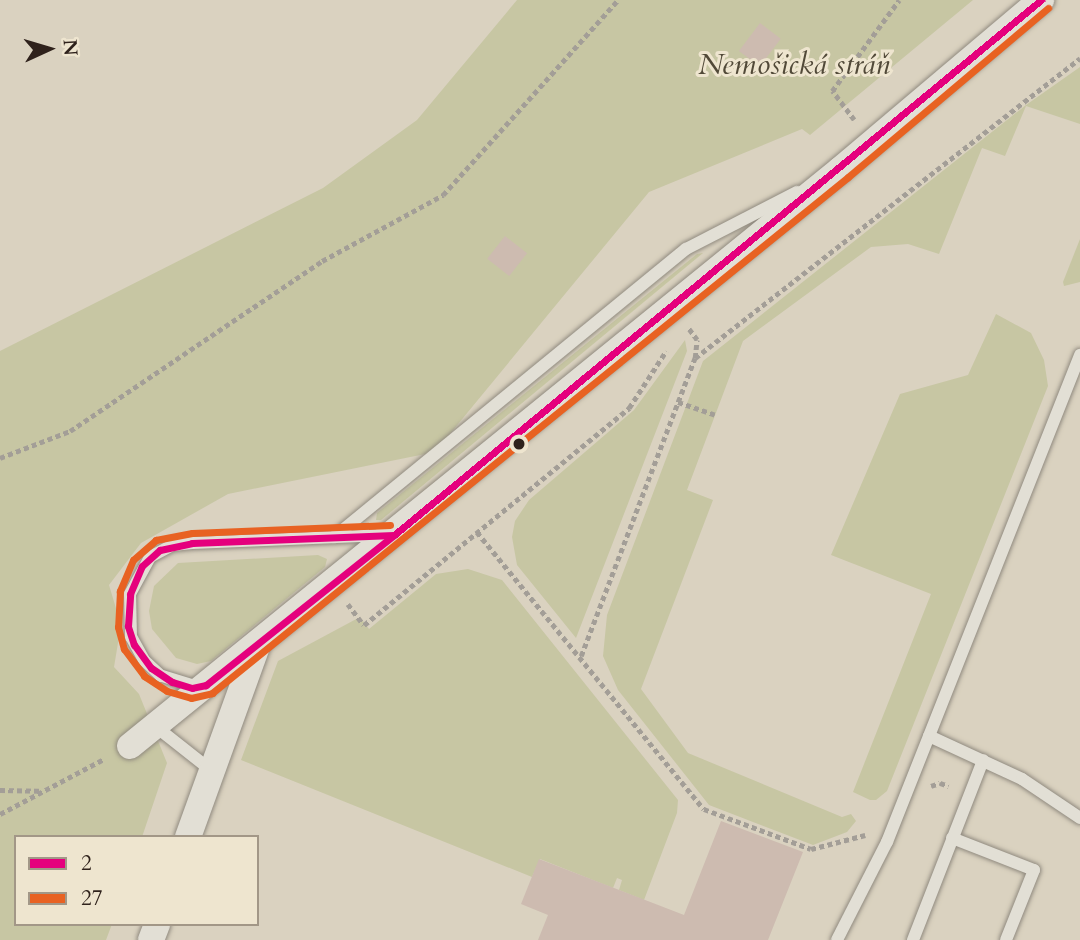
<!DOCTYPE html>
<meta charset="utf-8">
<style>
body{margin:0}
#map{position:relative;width:1080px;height:940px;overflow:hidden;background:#dad2c0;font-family:Cardo,serif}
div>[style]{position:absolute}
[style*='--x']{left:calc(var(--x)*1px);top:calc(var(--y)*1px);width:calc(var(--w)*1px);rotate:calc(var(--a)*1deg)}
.green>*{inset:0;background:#c7c6a3}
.building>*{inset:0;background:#cdbbb0;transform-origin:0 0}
.path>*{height:4.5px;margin-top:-2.25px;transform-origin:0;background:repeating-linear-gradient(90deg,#a39e97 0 5px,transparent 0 8.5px)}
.roads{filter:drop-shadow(0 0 2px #908a7f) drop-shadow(0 0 2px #908a7f)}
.service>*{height:12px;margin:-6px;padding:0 6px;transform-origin:6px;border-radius:6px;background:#e2dfd5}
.minor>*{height:26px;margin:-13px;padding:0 13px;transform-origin:13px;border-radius:13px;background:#e2dfd5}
.bus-1>*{height:7px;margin:-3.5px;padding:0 3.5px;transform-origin:3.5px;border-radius:3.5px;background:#e5007d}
.bus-2>*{height:7px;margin:-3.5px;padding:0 3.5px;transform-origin:3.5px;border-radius:3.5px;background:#e86222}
.dots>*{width:19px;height:19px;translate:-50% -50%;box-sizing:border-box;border:4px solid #eee5cf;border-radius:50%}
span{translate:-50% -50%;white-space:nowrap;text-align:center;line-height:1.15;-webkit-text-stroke:6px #eee5cf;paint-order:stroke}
.park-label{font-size:30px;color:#514938;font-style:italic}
.legend{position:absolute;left:14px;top:835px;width:245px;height:91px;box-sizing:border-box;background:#eee5cf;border:2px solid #a29787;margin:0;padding:9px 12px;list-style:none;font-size:21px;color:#2f221c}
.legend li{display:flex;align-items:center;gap:14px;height:35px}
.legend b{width:35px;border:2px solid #a29787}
.north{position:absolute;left:14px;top:14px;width:70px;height:70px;-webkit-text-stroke:5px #eee5cf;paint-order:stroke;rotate:86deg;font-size:19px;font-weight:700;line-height:28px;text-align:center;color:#2f221c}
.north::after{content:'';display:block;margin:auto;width:24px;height:32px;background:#2f221c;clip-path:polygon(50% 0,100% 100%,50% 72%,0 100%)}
</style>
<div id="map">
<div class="green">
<div style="clip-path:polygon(517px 0,973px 0,810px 135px,802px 129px,649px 192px,435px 452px,228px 494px,141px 543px,109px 585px,121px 625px,114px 667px,139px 694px,167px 763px,142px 837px,16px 837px,16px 924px,112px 924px,106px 940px,0 940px,0 351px,323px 188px,417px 120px)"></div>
<div style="clip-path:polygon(1080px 67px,1080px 124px,1026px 106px,1005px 156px,982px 148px,939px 254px,908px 244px,871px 247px,743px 341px,687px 490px,713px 500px,641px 689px,688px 753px,842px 817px,851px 814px,856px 821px,847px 832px,813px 845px,709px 805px,618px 690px,603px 656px,607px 615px,703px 361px,1026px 105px)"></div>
<div style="clip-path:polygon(1080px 239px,1080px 282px,1064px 286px,1063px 282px)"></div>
<div style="clip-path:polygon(703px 253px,381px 520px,376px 520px,377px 513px,697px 254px)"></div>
<div style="clip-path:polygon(996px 314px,1031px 333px,1044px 360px,1048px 386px,887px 791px,876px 800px,870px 800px,853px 792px,931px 594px,831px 555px,900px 394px,968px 375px)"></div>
<div style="clip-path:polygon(685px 340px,687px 351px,576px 638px,517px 565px,512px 537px,515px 521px,529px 500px,634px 410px)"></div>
<div style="clip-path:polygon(318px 555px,327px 559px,325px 567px,211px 661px,197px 664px,176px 658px,152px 629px,149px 611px,154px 586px,178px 563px)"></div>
<div style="clip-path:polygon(468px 569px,502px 580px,678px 800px,677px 813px,644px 900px,619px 890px,622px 880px,617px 878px,613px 888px,540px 859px,532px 877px,241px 760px,278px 661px,360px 617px,369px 629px,436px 574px)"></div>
</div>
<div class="building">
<div style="left:760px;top:23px;width:26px;height:35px;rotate:37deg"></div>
<div style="left:505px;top:236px;width:28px;height:29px;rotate:38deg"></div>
<div style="clip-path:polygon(721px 821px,803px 852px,768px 940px,538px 940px,548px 915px,521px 904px,539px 859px,684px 915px)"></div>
</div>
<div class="path">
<div style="--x:854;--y:120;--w:36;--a:-127"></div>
<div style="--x:832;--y:91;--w:113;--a:-53.6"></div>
<div style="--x:695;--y:358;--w:488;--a:-37.9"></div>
<div style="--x:678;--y:402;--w:39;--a:19"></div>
<div style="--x:0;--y:458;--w:75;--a:-21.1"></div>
<div style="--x:70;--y:431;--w:304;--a:-34"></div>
<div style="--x:322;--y:261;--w:138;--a:-28.6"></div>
<div style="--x:443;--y:195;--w:262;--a:-48.1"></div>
<div style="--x:477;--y:532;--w:358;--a:50.7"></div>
<div style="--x:704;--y:809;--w:114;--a:20.5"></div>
<div style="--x:811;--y:849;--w:56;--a:-14.5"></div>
<div style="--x:348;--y:604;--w:26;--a:53"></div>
<div style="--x:364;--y:625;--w:343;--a:-39.3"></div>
<div style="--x:629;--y:408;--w:68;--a:-57"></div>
<div style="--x:581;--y:656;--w:319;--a:-69.1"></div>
<div style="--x:695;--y:358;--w:18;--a:-84"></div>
<div style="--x:697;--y:340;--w:15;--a:-127"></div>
<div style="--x:931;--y:786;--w:9;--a:-18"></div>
<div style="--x:940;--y:783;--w:9;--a:18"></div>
<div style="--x:0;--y:790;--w:39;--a:1"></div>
<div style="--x:0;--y:814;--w:118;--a:-27.9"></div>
</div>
<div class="roads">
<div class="service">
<div style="--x:334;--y:537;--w:455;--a:-39.3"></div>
<div style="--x:686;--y:249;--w:125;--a:-27.2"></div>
<div style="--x:198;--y:687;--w:39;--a:-163"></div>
<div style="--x:161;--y:676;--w:23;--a:-137"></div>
<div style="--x:144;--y:660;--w:26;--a:-119"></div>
<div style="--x:131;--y:637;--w:43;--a:-91.3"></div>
<div style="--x:130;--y:594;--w:42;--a:-61.6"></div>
<div style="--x:150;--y:557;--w:26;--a:-28"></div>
<div style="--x:173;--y:545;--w:19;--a:-6"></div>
<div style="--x:192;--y:543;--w:191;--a:-2.4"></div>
<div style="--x:155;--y:726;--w:73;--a:38.3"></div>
<div style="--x:929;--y:736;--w:102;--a:24.8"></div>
<div style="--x:1022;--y:779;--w:70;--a:33.9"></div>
<div style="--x:952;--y:838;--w:88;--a:21.3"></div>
<div style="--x:1034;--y:870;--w:75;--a:111.8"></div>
<div style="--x:837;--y:940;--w:110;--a:-63"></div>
<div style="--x:887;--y:842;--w:524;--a:-68.38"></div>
<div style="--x:913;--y:940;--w:193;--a:-68.7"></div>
</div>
<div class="minor">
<div style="--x:130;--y:746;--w:916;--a:-39.06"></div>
<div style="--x:841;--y:169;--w:262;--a:-40.2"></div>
<div style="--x:188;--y:837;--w:203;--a:-70.1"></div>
<div style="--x:151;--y:940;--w:17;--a:-69"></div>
</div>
</div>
<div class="bus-1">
<div style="--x:394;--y:535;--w:241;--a:141.4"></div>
<div style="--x:206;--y:685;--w:14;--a:168"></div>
<div style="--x:192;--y:688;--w:21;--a:-163"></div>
<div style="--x:172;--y:682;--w:25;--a:-146"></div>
<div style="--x:151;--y:668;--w:29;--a:-126"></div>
<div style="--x:134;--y:645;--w:20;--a:-108"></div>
<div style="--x:128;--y:626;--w:32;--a:-86"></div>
<div style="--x:130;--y:594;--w:30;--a:-67"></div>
<div style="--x:142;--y:566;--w:24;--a:-42"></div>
<div style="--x:160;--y:550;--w:33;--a:-12"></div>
<div style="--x:192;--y:543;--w:202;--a:-2.3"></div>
<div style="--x:394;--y:535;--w:840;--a:-39.59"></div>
</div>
<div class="bus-2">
<div style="--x:390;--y:525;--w:198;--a:177.7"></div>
<div style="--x:192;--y:533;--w:37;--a:169"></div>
<div style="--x:156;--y:540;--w:30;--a:139"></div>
<div style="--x:133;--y:560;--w:34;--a:113"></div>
<div style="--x:120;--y:591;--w:36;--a:93"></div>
<div style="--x:118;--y:627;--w:23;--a:75"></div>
<div style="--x:124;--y:649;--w:34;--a:53"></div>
<div style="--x:144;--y:676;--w:27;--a:33"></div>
<div style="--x:167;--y:691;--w:25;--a:16"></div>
<div style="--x:191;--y:698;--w:22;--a:-13"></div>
<div style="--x:212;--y:693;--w:819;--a:-39.05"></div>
<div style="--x:848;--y:177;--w:262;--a:-40.2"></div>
</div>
<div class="dots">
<div style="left:519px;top:444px;background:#2f221c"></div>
</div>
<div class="park-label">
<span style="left:794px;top:65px">Nemošická stráň</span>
</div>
<ul class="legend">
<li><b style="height:9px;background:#e5007d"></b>2</li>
<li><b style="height:9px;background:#e86222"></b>27</li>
</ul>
<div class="north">N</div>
</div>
